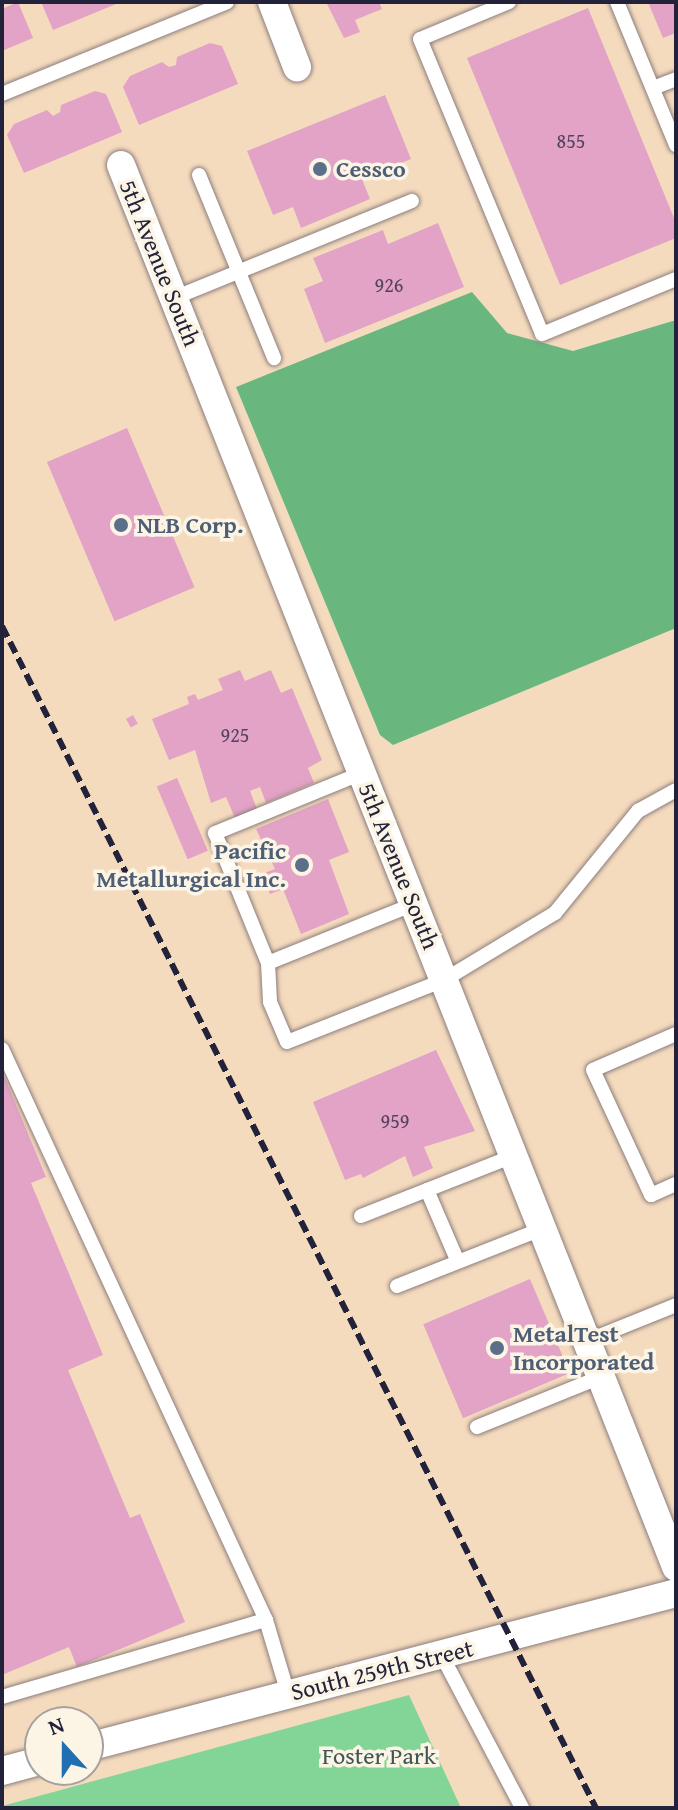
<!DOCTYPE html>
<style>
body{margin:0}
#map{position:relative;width:678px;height:1810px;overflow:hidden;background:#f5dbbe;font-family:"Gentium Book Plus",serif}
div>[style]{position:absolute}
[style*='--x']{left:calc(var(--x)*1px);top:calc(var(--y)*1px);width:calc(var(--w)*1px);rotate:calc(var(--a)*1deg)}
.green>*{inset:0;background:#82d596}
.forest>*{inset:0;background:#69b67f}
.building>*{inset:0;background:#e3a3c6;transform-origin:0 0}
.roads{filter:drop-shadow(0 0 2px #8c7e7c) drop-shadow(0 0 2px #8c7e7c)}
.service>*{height:14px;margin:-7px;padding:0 7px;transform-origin:7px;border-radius:7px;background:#fff}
.minor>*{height:28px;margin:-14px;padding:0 14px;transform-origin:14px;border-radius:14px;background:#fff}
.rail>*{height:6px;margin-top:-3px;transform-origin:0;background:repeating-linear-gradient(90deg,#22223b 0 12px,transparent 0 18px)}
.dots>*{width:22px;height:22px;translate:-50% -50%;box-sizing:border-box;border:4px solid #fcf5e5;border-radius:50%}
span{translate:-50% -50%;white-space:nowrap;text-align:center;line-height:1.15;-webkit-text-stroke:7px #fcf5e5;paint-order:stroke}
.number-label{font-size:20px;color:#52425e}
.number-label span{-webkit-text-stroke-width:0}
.service-label{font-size:24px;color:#4e5e75;font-weight:700}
.left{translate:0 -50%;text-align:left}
.right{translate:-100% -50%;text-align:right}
.street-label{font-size:24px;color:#22223b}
.park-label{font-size:24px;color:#3f5856}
.frame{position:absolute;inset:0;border:4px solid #22223b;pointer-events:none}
.north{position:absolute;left:24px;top:1706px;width:80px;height:80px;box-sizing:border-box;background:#fcf5e5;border:2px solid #a5a1a1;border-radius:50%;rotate:339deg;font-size:22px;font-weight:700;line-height:32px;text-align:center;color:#22223b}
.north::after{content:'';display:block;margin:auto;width:28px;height:36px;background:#1f6fb2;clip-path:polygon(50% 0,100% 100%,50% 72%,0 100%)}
</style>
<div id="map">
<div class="green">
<div style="clip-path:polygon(409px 1695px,461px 1808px,2px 1808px,2px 1806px)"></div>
</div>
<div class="forest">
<div style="clip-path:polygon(472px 292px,507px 333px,573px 351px,676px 320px,676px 628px,393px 745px,380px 735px,236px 387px)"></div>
</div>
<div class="building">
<div style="clip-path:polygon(18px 2px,33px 38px,2px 51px,2px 9px)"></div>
<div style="clip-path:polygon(41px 2px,121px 2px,53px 30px)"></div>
<div style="clip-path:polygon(326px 2px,379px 2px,382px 9px,355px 20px,360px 32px,344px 38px)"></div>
<div style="clip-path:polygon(648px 2px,676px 2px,676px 33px,663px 38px)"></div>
<div style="clip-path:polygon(588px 8px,676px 223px,676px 238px,560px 285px,467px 58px)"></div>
<div style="clip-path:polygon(210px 43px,222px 46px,238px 84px,139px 125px,123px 87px,130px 76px,162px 62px,169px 67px,176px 65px,177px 57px)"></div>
<div style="clip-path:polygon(95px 91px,106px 94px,122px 132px,24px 173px,7px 135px,14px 124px,47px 110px,53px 116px,60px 112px,61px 105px)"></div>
<div style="clip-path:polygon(385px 95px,411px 159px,362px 179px,370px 199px,301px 228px,293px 207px,273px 215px,247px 151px)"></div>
<div style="clip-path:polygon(438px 223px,464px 287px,325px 343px,304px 289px,323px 281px,313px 258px,383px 230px,388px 244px)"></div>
<div style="left:127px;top:428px;width:173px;height:87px;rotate:67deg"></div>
<div style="clip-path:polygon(240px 670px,245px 681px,271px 670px,281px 693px,292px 688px,322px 760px,308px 768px,314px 783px,266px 803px,260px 787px,250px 791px,257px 809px,235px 818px,226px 797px,211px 803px,195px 750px,169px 760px,152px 719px,189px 704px,187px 697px,195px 694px,198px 700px,223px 690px,218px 679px)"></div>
<div style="left:133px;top:715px;width:10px;height:8px;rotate:61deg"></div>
<div style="left:177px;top:778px;width:79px;height:22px;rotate:67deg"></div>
<div style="clip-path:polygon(328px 799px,349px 852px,329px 860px,349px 914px,301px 934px,283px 889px,270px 894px,262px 874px,275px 869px,256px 829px)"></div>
<div style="clip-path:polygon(436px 1050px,475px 1131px,424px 1147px,433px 1168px,413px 1177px,405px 1156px,363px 1178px,361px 1174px,345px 1180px,313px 1102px)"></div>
<div style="clip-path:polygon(2px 1071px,46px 1177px,31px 1183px,103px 1355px,68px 1370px,130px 1518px,140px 1514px,185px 1622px,77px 1667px,69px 1647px,2px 1675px)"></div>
<div style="left:530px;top:1279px;width:102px;height:116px;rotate:67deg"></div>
</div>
<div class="roads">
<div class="service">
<div style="--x:509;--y:2;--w:96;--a:157.4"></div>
<div style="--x:420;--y:39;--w:319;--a:67.5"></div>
<div style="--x:542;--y:334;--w:145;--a:-22.3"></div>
<div style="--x:617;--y:2;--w:155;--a:67.6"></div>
<div style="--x:653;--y:88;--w:25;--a:-21"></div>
<div style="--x:2;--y:94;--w:243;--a:-22.2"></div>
<div style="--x:199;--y:175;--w:198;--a:67.7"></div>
<div style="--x:174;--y:298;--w:257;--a:-22.2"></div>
<div style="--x:414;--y:904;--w:157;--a:158"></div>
<div style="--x:268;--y:963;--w:39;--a:87"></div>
<div style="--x:270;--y:1002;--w:43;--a:67"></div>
<div style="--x:287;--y:1042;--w:169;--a:-21.5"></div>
<div style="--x:444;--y:980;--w:130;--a:-31.1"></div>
<div style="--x:555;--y:913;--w:132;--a:-50.9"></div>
<div style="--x:638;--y:811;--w:43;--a:-28.9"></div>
<div style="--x:268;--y:963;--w:140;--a:-112.2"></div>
<div style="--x:215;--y:833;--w:159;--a:-22.2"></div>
<div style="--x:676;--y:1034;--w:90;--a:156.6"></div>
<div style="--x:593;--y:1070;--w:138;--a:65.1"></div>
<div style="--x:651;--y:1195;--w:27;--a:-24"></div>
<div style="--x:2;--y:1049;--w:629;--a:65.19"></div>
<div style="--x:427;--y:1190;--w:78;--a:66.7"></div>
<div style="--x:361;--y:1216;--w:163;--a:-21.5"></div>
<div style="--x:397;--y:1286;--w:156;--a:-21.5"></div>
<div style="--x:587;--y:1341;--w:96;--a:-22"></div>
<div style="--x:477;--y:1427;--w:134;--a:-22"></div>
<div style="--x:442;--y:1656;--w:172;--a:62.2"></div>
<div style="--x:2;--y:1697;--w:275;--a:-16.3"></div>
<div style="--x:266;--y:1620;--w:77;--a:73.4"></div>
</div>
<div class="minor">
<div style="--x:272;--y:2;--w:70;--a:69"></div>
<div style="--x:121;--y:165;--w:1508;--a:68.4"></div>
<div style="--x:88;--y:1747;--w:608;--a:-14.68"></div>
<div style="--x:2;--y:1771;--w:39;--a:-15"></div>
</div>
</div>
<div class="rail">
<div style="--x:2;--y:626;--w:1323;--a:63.32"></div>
</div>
<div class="dots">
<div style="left:320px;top:169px;background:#5c6f8a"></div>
<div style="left:121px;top:525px;background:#5c6f8a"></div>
<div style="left:302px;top:865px;background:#5c6f8a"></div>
<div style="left:497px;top:1348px;background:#5c6f8a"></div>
</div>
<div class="number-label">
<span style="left:571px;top:140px">855</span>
<span style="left:389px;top:284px">926</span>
<span style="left:235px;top:734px">925</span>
<span style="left:395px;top:1120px">959</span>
</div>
<div class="service-label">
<span class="left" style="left:336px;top:169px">Cessco</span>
<span class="left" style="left:137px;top:525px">NLB Corp.</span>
<span class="right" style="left:286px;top:865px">Pacific<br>Metallurgical Inc.</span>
<span class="left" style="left:513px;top:1348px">MetalTest<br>Incorporated</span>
</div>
<div class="street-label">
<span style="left:160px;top:263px;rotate:68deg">5th Avenue South</span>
<span style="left:399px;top:866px;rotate:68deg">5th Avenue South</span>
<span style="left:382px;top:1670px;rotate:-14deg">South 259th Street</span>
</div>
<div class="park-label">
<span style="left:379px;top:1756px">Foster Park</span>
</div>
<div class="frame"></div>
<div class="north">N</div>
</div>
